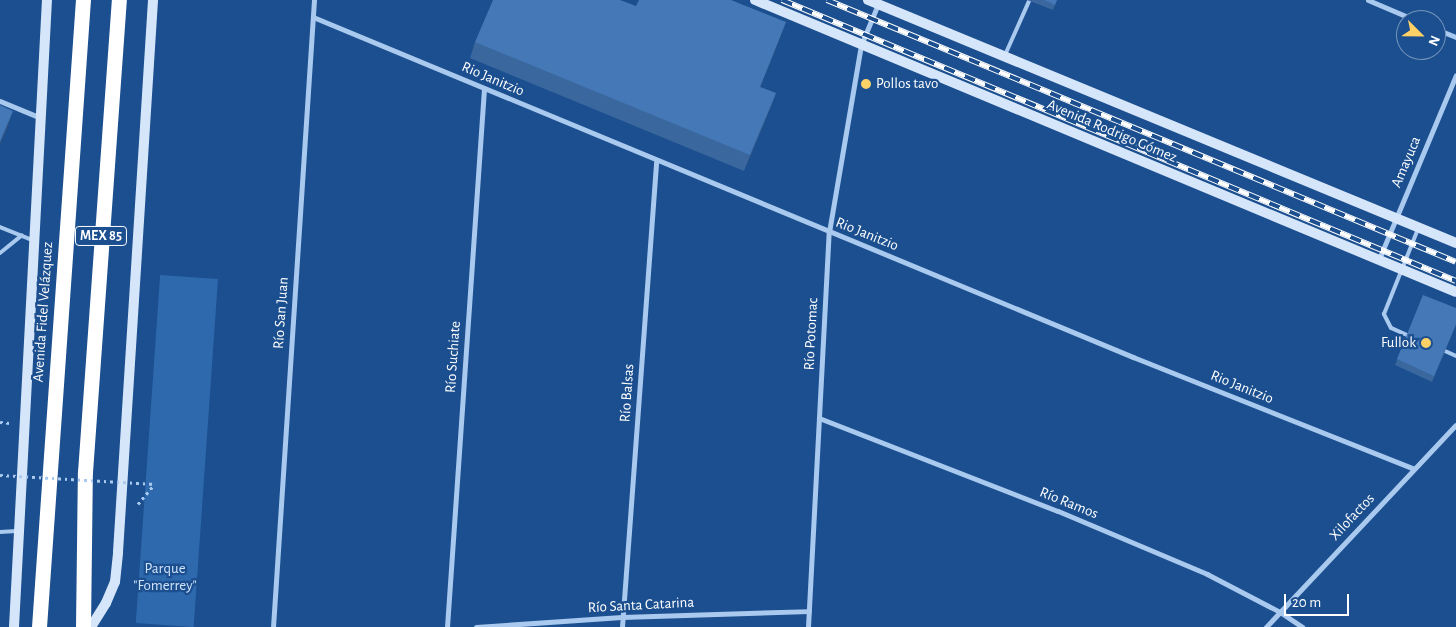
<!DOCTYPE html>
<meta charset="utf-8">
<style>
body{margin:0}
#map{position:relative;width:1456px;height:627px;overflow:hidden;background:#1b4f8f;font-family:"Alegreya Sans",sans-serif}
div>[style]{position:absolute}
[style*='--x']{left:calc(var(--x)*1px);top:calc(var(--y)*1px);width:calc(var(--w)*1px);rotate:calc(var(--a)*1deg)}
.green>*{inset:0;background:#2e69ad;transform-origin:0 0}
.path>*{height:3px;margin-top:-1.5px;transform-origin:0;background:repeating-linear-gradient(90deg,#a9c9ee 0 2.5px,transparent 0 6.5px)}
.lane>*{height:4px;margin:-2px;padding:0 2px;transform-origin:2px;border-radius:2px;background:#a9c9ee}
.street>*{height:5px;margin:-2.5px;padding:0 2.5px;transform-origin:2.5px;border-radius:2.5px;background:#a9c9ee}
.secondary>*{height:10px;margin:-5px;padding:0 5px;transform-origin:5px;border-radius:5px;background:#d6e6fa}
.highway>*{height:15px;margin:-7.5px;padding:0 7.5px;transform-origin:7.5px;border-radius:7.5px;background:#fff}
.rail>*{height:5.5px;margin-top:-2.75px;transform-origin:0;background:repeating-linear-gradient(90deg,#1b4f8f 0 11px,#fff 0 22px);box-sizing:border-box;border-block:1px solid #fff}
.path-bridge>*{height:3px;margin-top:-1.5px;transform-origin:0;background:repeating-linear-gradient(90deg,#a9c9ee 0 2.5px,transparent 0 6.5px)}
.wall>*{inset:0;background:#3a679d}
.shaded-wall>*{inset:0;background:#305480}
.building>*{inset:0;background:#4478b7}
.dots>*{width:14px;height:14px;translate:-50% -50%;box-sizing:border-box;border:2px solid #1b4f8f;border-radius:50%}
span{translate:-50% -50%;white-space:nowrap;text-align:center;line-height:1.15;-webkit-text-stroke:4.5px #1b4f8f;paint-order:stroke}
.shield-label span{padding:1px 4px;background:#1b4f8f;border:1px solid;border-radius:4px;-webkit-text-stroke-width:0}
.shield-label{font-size:14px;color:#fff;font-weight:700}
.street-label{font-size:15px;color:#fff}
.poi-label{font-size:15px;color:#fff}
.left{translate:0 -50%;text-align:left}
.right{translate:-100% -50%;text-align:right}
.park-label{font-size:15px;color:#cfe3fa}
.north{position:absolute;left:1396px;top:10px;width:50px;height:50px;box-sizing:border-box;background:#1b4f8f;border:1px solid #7695bc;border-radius:50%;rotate:113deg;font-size:14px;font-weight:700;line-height:20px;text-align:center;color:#fff}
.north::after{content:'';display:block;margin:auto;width:18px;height:22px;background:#ffd166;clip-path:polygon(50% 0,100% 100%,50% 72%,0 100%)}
.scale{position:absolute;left:1284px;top:594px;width:65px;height:22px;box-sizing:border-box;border:2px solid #fff;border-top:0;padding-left:6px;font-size:15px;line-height:18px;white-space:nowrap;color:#fff;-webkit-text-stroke:4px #1b4f8f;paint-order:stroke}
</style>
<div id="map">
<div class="green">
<div style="left:218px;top:279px;width:349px;height:58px;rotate:94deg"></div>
</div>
<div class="path">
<div style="--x:0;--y:422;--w:10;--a:6"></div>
<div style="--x:138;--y:504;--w:26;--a:-50"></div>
</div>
<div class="lane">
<div style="--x:1005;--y:55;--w:59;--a:-66"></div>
<div style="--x:0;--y:227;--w:35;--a:22"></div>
<div style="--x:0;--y:253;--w:28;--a:-39"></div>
<div style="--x:1407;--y:335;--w:17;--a:-156"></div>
<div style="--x:1391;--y:328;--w:16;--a:-117"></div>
<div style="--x:1384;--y:314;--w:92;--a:-68.2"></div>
<div style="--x:1445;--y:351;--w:12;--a:24"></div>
<div style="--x:0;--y:532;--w:17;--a:-3"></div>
</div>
<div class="street">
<div style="--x:1368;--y:0;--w:51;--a:23.1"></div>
<div style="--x:313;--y:17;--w:888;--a:22.52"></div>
<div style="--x:1133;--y:357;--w:302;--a:21.7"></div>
<div style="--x:1436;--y:29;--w:22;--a:22"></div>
<div style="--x:0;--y:101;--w:44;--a:22.5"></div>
<div style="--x:1379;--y:259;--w:199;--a:-67.3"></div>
<div style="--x:819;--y:418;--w:256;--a:21.3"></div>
<div style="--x:1058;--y:511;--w:162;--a:22.9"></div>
<div style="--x:1207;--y:574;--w:82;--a:27.5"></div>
<div style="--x:1280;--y:612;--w:27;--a:34"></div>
<div style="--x:273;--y:627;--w:628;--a:-86.26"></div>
<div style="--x:447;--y:627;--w:540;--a:-86.07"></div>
<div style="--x:476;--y:627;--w:146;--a:-3.9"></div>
<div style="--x:622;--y:617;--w:187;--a:-1.8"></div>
<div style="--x:622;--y:627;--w:468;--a:-85.8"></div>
<div style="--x:808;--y:627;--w:396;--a:-87"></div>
<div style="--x:829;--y:232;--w:190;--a:-80.3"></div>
<div style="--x:861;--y:45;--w:44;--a:-67.5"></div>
<div style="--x:1266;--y:627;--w:277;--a:-46.8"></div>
</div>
<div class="secondary">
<div style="--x:755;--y:0;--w:759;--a:22.61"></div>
<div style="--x:868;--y:0;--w:636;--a:22.45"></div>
<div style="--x:14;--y:627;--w:628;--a:-86.99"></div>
<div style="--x:91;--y:627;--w:28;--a:-58"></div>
<div style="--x:106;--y:603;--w:23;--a:-67"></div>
<div style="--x:115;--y:582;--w:30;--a:-84"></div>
<div style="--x:118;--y:552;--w:553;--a:-86.37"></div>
</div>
<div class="highway">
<div style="--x:39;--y:627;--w:629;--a:-85.99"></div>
<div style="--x:83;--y:627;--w:155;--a:-89.3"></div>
<div style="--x:85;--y:472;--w:473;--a:-85.9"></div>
</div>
<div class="rail">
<div style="--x:782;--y:0;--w:730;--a:22.63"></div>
<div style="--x:827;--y:0;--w:681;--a:22.61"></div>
</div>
<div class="path-bridge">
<div style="--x:0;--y:475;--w:155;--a:3.3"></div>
</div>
<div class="wall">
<div style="clip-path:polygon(1027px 0,1057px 0,1053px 10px)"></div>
<div style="clip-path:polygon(636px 6px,786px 22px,760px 87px,776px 93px,770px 109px,744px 171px,470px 58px,475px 42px)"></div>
<div style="clip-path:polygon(1423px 295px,1456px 325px,1432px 382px,1395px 365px)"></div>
</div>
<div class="shaded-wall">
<div style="clip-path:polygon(786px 22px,780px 39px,754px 103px,760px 87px)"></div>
<div style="clip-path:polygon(776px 93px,770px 109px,744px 171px,750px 155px)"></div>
<div style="clip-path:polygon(13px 111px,8px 127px,0 145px,0 142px)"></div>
</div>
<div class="building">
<div style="clip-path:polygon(493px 0,620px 0,636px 6px,639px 0,731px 0,786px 22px,760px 87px,776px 93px,750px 155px,475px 42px)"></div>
<div style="clip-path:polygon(1044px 0,1057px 0,1055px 5px)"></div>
<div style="clip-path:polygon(0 105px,13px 111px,0 142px)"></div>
<div style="clip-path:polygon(1423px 295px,1456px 308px,1456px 324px,1434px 376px,1397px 359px)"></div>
</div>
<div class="dots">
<div style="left:866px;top:84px;background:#ffd166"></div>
<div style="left:1426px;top:343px;background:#ffd166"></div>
</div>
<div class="shield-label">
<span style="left:101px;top:236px">MEX 85</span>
</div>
<div class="street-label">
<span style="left:493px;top:79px;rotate:23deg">Rio Janitzio</span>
<span style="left:1112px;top:131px;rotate:23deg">Avenida Rodrigo Gómez</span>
<span style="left:1406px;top:162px;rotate:-67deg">Amayuca</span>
<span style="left:867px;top:234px;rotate:22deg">Rio Janitzio</span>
<span style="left:43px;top:312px;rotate:-86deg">Avenida Fidel Velázquez</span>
<span style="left:281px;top:313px;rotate:-86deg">Río San Juan</span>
<span style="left:811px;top:334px;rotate:-87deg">Río Potomac</span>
<span style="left:453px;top:357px;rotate:-86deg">Río Suchiate</span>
<span style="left:1242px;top:387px;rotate:22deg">Rio Janitzio</span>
<span style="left:627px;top:393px;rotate:-86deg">Río Balsas</span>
<span style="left:1069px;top:503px;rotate:22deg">Río Ramos</span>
<span style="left:1352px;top:517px;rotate:-47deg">Xilofactos</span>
<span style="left:641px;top:605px;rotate:-3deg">Río Santa Catarina</span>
</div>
<div class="poi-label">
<span class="left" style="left:876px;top:84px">Pollos tavo</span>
<span class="right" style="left:1416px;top:343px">Fullok</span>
</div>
<div class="park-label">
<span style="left:165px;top:577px">Parque<br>"Fomerrey"</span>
</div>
<div class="north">N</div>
<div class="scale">20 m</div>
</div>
